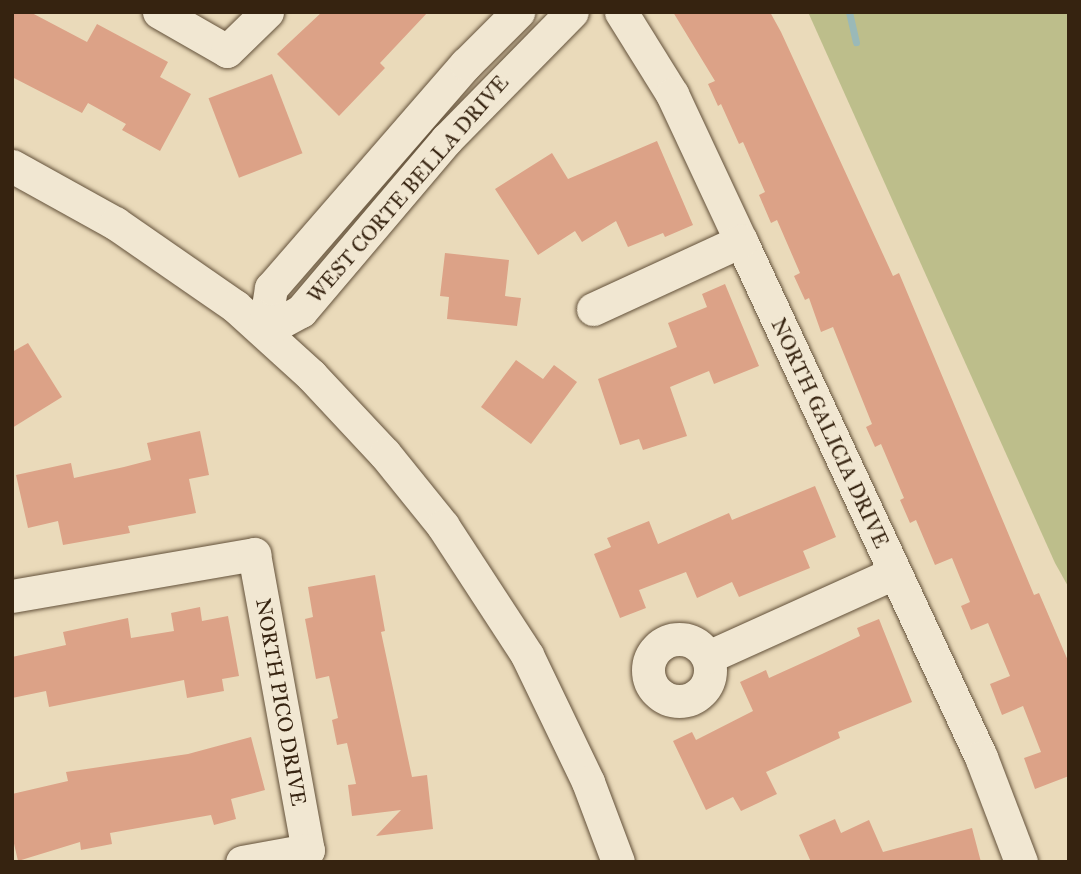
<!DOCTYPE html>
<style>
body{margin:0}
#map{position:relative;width:1081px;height:874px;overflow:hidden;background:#eadaba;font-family:"IM FELL Great Primer",serif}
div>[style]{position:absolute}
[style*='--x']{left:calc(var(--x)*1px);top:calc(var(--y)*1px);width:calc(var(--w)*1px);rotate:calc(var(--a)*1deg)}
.green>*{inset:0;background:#bdbe8b}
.stream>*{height:7px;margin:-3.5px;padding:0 3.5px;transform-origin:3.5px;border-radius:3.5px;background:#9ab9b8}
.building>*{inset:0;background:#dca287;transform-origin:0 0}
.roads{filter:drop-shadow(0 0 2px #63513a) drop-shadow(0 0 2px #63513a)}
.minor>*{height:33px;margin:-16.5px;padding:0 16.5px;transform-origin:16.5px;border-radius:16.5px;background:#f1e7d2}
.minor>.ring{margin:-16.5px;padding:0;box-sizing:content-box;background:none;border:33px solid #f1e7d2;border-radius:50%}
span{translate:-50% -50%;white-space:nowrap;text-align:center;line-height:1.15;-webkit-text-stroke:6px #f1e7d2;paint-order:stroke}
.street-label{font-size:21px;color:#362310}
.frame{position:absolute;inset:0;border:14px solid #362310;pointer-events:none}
</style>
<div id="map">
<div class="green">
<div style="clip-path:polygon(808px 12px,1069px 12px,1069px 588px,1055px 563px)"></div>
</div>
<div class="stream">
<div style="--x:849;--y:12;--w:31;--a:77"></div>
</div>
<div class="building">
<div style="clip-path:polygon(12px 12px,30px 12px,87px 42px,97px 24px,168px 62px,160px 77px,191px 94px,160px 151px,122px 130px,126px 124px,88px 103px,82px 113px,12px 77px)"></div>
<div style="clip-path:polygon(322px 12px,428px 12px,380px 63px,385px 68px,339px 116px,277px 54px)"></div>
<div style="clip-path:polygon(673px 12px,770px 12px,781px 32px,893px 276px,899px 273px,1034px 595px,1039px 593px,1069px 663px,1069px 776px,1035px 789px,1024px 758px,1041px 752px,1023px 706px,1002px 715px,990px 684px,1010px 676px,988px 623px,971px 630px,961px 606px,970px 602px,952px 558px,935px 565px,916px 520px,910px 523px,900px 500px,904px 498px,881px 444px,875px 447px,866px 427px,872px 424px,833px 327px,821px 332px,809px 298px,805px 300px,794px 276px,800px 273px,777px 220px,771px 223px,759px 195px,765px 192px,743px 142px,739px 144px,721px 104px,718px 106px,708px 84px,715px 81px)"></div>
<div style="left:272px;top:74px;width:85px;height:68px;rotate:69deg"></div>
<div style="clip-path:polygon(657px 141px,693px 225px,665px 237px,663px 233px,628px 247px,616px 221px,582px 242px,575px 231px,538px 255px,495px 189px,552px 153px,568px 179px)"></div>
<div style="clip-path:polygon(445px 253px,509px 260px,505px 296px,521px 298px,517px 326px,447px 319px,449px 297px,440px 296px)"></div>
<div style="clip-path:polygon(725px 284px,759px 366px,714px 384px,709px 371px,670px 387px,687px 436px,643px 450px,639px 439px,620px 445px,598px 379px,677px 347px,668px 323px,707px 307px,702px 294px)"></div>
<div style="clip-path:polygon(28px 343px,62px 397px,12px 428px,12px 352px)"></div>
<div style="clip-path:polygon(516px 360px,543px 379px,554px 365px,577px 382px,531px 444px,481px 407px)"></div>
<div style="clip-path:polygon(200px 431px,209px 475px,189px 479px,196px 513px,128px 526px,130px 533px,63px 545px,58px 521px,28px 528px,16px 475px,71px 463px,74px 478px,124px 467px,151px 460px,147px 443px)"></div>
<div style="clip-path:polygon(815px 486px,836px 537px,803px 551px,810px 568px,739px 597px,732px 582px,697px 598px,686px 572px,639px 590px,646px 608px,620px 618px,594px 554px,611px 547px,607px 538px,649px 521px,658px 544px,729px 513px,732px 520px)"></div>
<div style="clip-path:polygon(375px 575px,385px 631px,381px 632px,412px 777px,427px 775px,433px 829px,376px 836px,401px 810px,352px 816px,348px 785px,356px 784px,347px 743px,337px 745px,332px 720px,338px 718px,329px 676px,316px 679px,305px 619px,313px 617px,308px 587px)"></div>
<div style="clip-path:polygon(200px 607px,202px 621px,228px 616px,239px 676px,222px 679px,224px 691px,187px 698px,184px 680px,49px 707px,46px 691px,12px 698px,12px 657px,66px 645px,63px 632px,128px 618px,131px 638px,174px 631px,171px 613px)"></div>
<div style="clip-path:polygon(879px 619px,912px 702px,838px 732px,840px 738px,766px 772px,777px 794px,741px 811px,733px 797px,706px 810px,673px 741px,692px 732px,696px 740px,753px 711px,740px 682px,766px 670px,769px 678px,822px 654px,860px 636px,857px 628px)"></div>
<div style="clip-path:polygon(251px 737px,265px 790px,231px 799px,236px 819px,214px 825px,211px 815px,110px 833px,112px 844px,81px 850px,80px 842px,18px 861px,12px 835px,12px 794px,68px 781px,66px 772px,188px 754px)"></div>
<div style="clip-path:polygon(835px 819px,841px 833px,869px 820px,883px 852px,972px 828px,981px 862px,811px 862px,799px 835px)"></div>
</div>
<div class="roads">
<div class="minor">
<div style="--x:159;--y:12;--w:78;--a:29.8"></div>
<div style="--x:227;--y:51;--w:56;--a:-44.3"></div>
<div style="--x:621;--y:12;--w:97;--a:58.1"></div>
<div style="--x:672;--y:94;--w:162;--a:64.9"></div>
<div style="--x:741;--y:241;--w:569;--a:65.06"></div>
<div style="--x:981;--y:757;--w:112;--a:69.1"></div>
<div style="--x:12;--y:166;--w:118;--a:29"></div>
<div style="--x:115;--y:223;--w:146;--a:34.7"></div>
<div style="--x:235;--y:306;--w:103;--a:42.2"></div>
<div style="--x:311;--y:375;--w:108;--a:46.9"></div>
<div style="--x:385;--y:454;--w:92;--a:51.1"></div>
<div style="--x:443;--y:526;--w:154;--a:56.9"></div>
<div style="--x:527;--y:655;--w:141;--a:64.3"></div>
<div style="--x:588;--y:782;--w:85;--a:69.4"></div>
<div style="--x:593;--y:309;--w:163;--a:-24.7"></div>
<div style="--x:264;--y:331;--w:42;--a:-28.4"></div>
<div style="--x:301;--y:311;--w:226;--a:-49.7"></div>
<div style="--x:447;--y:139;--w:178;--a:-45.5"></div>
<div style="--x:264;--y:331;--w:44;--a:-80.8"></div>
<div style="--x:271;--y:288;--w:297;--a:-49"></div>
<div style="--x:466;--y:64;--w:74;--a:-45"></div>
<div style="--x:12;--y:596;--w:246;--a:-9.8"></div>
<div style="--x:254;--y:554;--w:301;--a:79.7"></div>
<div style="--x:308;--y:850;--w:67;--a:169.7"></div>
<div class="ring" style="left:648px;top:639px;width:29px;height:29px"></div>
<div style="--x:708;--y:657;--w:204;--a:-24.3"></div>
</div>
</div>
<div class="street-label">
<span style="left:408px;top:189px;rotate:-49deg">WEST CORTE BELLA DRIVE</span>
<span style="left:830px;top:433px;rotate:65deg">NORTH GALICIA DRIVE</span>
<span style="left:281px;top:702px;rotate:80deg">NORTH PICO DRIVE</span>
</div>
<div class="frame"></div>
</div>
